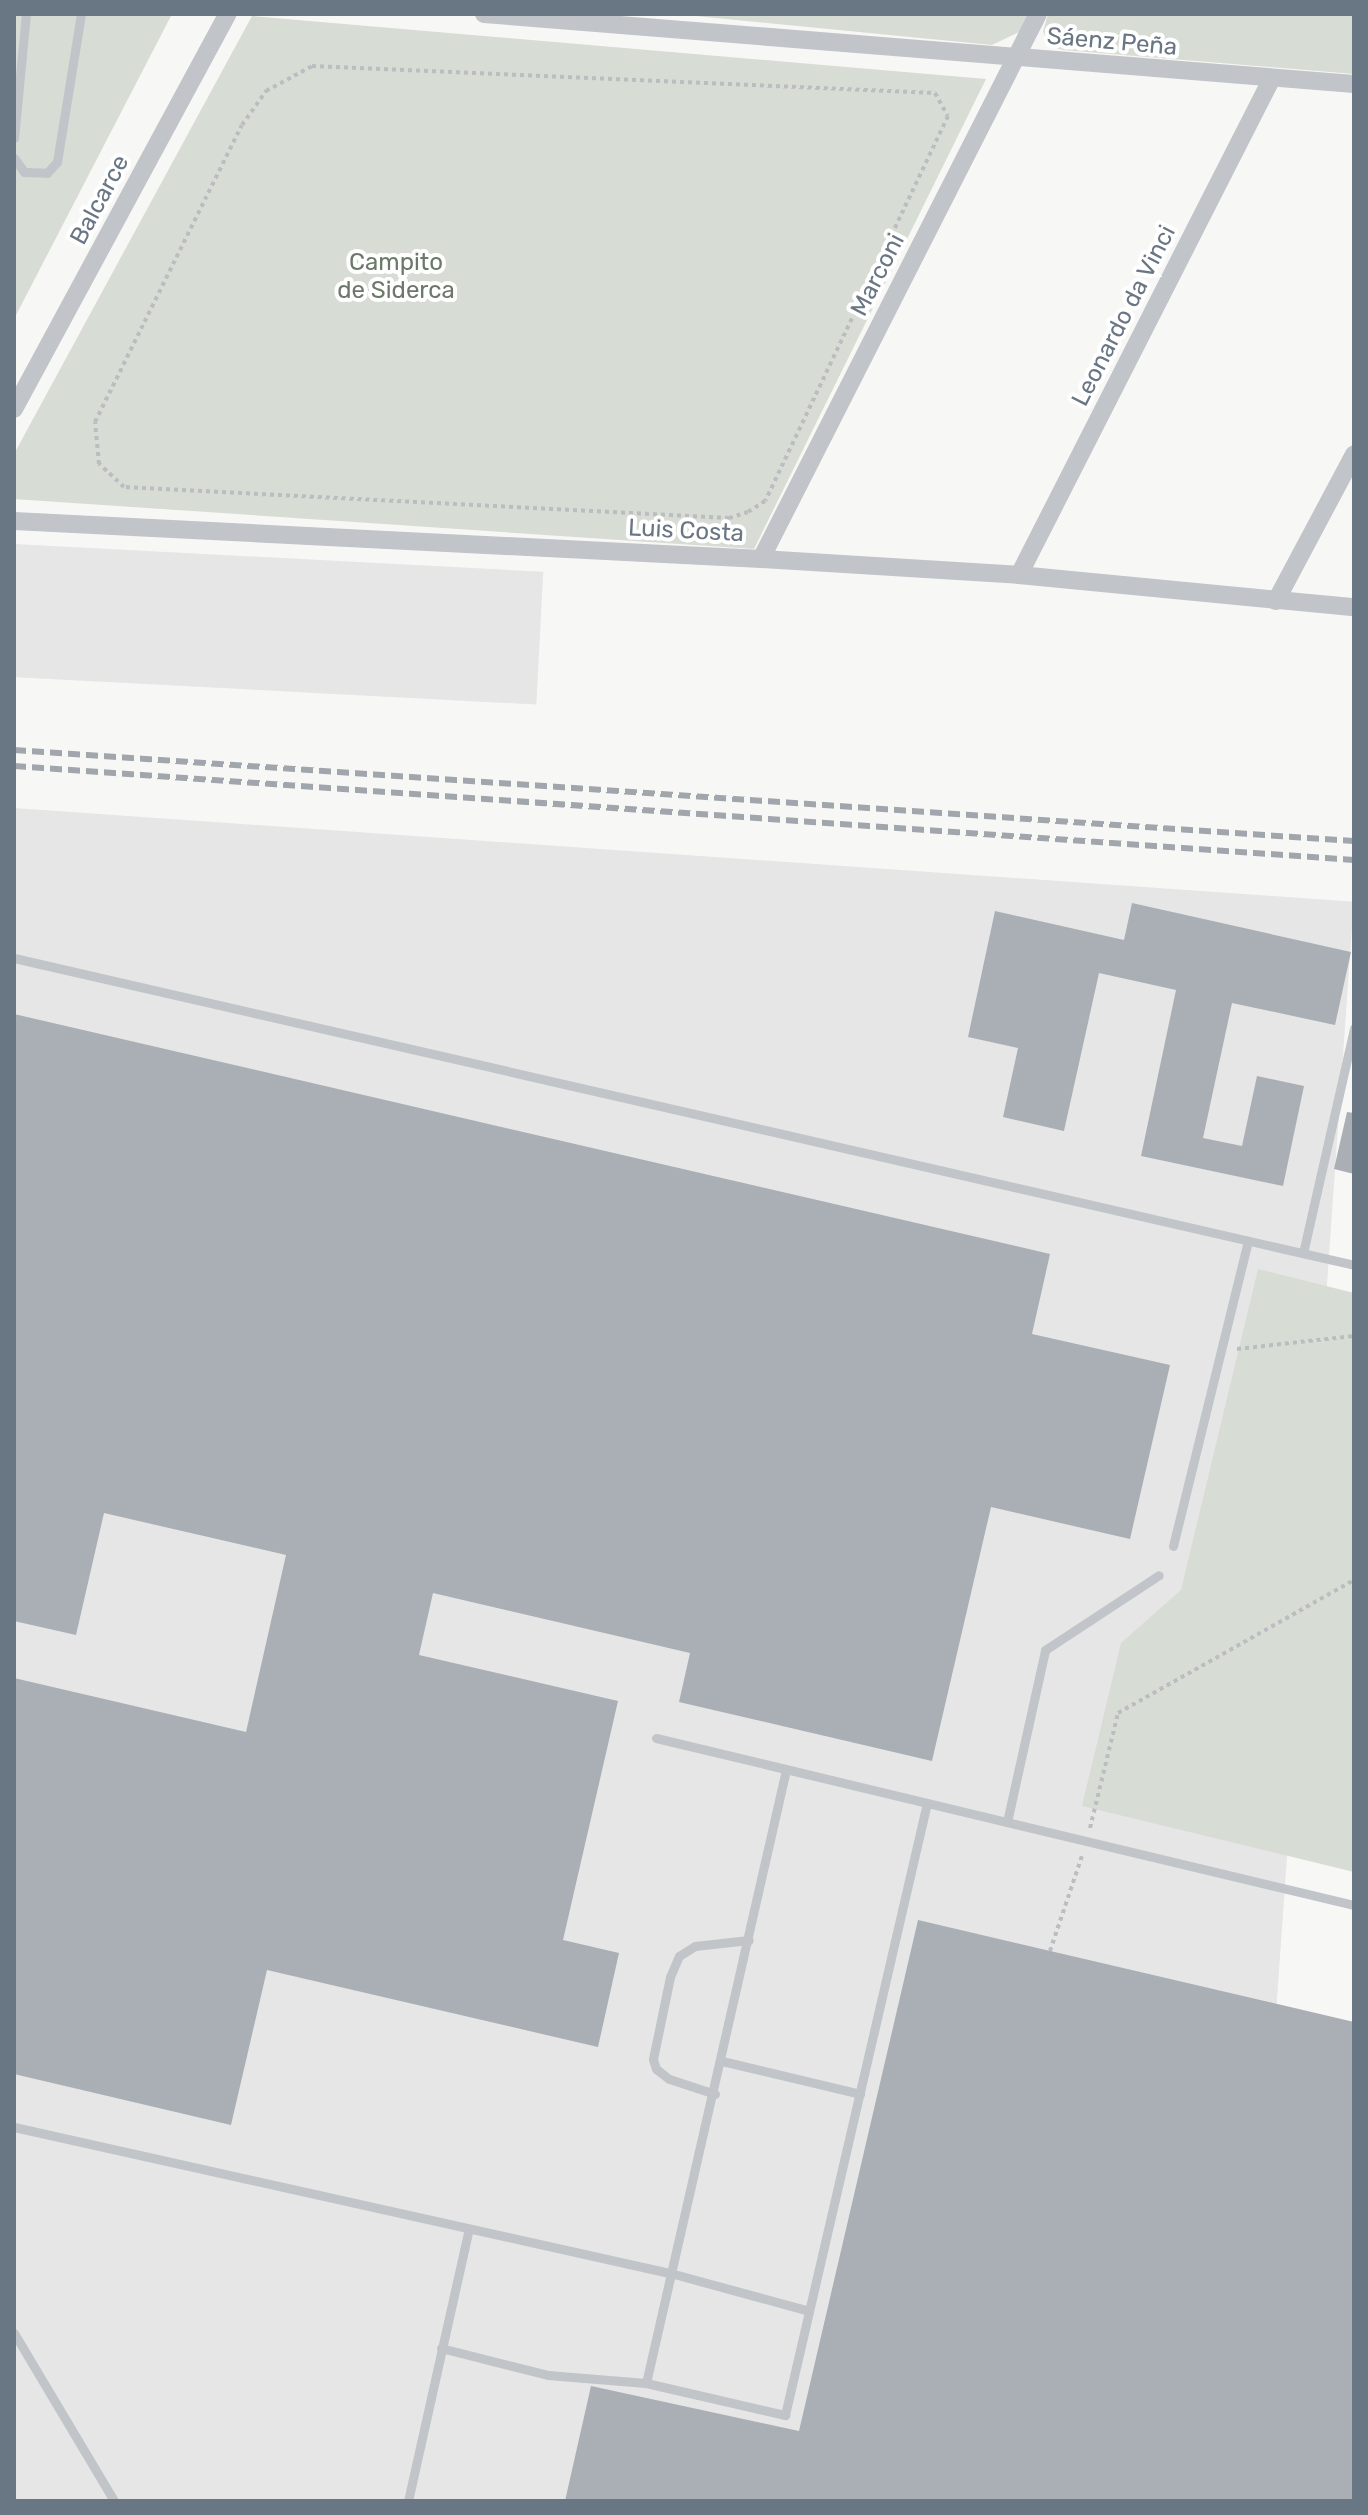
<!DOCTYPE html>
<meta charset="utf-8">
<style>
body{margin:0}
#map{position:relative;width:1368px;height:2515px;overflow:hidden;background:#f7f7f5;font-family:Rubik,sans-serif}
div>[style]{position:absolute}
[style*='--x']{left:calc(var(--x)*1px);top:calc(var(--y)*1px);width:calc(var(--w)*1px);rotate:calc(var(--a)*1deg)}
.built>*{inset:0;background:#e5e6e5;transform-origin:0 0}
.green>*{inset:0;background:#d7dcd4}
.building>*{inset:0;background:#a9afb5}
.path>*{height:4px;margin-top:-2px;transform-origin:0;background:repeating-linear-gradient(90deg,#bbbdc0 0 4px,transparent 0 8px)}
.lane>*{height:9px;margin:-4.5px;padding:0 4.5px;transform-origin:4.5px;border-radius:4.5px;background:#c1c4c8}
.street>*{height:18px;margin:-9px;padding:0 9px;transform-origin:9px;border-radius:9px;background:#c1c4c8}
.rail>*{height:6px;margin-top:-3px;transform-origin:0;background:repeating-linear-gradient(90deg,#a1a6ac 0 12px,transparent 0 18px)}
span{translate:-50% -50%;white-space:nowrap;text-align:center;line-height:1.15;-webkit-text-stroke:8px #fff;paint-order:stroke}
.street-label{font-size:24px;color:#697683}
.park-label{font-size:24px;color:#6b7a68}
.frame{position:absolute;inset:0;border:16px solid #697683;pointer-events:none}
</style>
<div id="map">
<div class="built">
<div style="left:14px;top:544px;width:530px;height:133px;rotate:3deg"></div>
<div style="left:14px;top:808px;width:1343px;height:1693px;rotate:4deg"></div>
</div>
<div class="green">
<div style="clip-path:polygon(14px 14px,172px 14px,14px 319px)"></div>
<div style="clip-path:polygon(676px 14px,1030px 14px,1023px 30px,992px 45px)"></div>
<div style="clip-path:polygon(1048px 14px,1354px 14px,1354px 74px,1063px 50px,1053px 47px,1043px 32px)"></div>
<div style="clip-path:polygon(252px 16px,986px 79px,754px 549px,14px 499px,14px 454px)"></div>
<div style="clip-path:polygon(1258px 1269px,1354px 1293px,1354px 1872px,1082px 1806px,1121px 1643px,1181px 1590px)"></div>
</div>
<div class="building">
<div style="clip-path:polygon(1132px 903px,1351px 952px,1335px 1025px,1232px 1003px,1203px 1138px,1242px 1146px,1257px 1076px,1304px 1086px,1283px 1186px,1141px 1156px,1176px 990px,1099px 973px,1064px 1131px,1003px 1117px,1018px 1048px,968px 1037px,995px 911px,1124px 940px)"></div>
<div style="clip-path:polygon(14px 1014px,1050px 1254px,1032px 1334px,1170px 1365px,1130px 1539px,991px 1507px,932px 1761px,679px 1702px,690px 1653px,433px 1593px,419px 1655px,618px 1701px,563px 1940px,619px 1953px,598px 2047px,267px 1970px,231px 2125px,14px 2074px,14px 1678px,246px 1732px,286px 1555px,104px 1513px,76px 1635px,14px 1621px)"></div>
<div style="clip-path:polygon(1347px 1112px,1354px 1113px,1354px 1174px,1334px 1169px)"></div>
<div style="clip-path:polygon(918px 1920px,1354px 2022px,1354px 2501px,565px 2501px,591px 2386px,799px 2431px)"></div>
</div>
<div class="path">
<div style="--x:312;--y:66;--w:624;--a:2.48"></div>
<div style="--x:935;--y:93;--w:26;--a:61"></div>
<div style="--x:948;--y:116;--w:426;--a:115.4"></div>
<div style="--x:765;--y:501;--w:20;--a:147"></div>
<div style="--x:748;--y:512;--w:20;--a:162"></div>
<div style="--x:729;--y:518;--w:606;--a:-177.07"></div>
<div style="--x:124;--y:487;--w:34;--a:-137"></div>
<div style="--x:99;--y:464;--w:42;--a:-95.4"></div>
<div style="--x:95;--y:422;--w:331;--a:-63.7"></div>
<div style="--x:242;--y:125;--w:42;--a:-54.8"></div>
<div style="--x:266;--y:91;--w:52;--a:-28.5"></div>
<div style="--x:1237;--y:1349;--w:118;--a:-6.3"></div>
<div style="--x:1090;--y:1828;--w:118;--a:-76.3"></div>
<div style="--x:1118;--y:1713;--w:271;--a:-29.4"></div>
<div style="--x:1050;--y:1951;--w:100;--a:-71.4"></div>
</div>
<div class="lane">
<div style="--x:14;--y:138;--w:125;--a:-84.5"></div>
<div style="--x:14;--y:158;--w:17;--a:54"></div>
<div style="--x:24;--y:172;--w:23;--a:2"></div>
<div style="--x:47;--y:173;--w:15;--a:-48"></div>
<div style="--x:57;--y:162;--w:150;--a:-80.8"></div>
<div style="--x:14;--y:958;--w:1375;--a:12.9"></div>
<div style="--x:1303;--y:1253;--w:231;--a:-77.2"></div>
<div style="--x:1173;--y:1546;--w:314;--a:-76.2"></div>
<div style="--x:656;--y:1738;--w:718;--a:13.46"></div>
<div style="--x:1007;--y:1822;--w:176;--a:-77.5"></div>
<div style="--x:1045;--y:1650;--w:136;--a:-33.3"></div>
<div style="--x:722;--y:2061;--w:142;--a:13.4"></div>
<div style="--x:715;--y:2094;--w:48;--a:-161.9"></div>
<div style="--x:669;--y:2079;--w:16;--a:-142"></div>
<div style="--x:656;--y:2069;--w:10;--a:-107"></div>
<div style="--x:653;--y:2059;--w:84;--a:-78.3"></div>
<div style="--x:670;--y:1977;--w:23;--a:-67"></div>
<div style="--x:679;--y:1956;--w:19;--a:-32"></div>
<div style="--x:695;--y:1946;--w:54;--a:-6.3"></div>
<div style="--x:14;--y:2127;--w:676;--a:12.56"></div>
<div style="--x:674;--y:2274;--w:140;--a:15.3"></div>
<div style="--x:14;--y:2333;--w:196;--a:59.2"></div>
<div style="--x:441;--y:2348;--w:110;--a:14.2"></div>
<div style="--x:548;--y:2375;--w:98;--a:4.7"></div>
<div style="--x:646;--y:2383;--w:629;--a:-77.14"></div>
<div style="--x:646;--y:2383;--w:143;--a:13"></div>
<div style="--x:785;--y:2415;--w:628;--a:-76.94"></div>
<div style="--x:408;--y:2501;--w:279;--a:-77.4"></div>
</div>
<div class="street">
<div style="--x:484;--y:14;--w:873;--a:4.6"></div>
<div style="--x:14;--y:409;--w:449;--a:-61.6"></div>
<div style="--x:14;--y:521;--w:748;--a:2.91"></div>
<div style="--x:761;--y:559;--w:258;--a:3.5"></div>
<div style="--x:1019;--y:575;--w:337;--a:5.5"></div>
<div style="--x:761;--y:559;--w:611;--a:-63.06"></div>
<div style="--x:1019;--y:575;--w:558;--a:-63.02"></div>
<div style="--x:1276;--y:601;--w:166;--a:-62"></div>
</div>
<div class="rail">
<div style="--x:14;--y:750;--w:1343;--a:3.89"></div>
<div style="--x:14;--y:766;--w:1343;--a:4.01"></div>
</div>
<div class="street-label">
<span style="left:1112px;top:42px;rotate:5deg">Sáenz Peña</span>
<span style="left:100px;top:200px;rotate:-62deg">Balcarce</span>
<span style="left:878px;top:275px;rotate:-63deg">Marconi</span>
<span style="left:1124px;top:316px;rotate:-63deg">Leonardo da Vinci</span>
<span style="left:686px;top:531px;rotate:3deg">Luis Costa</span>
</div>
<div class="park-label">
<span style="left:396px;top:277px">Campito<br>de Siderca</span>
</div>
<div class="frame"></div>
</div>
